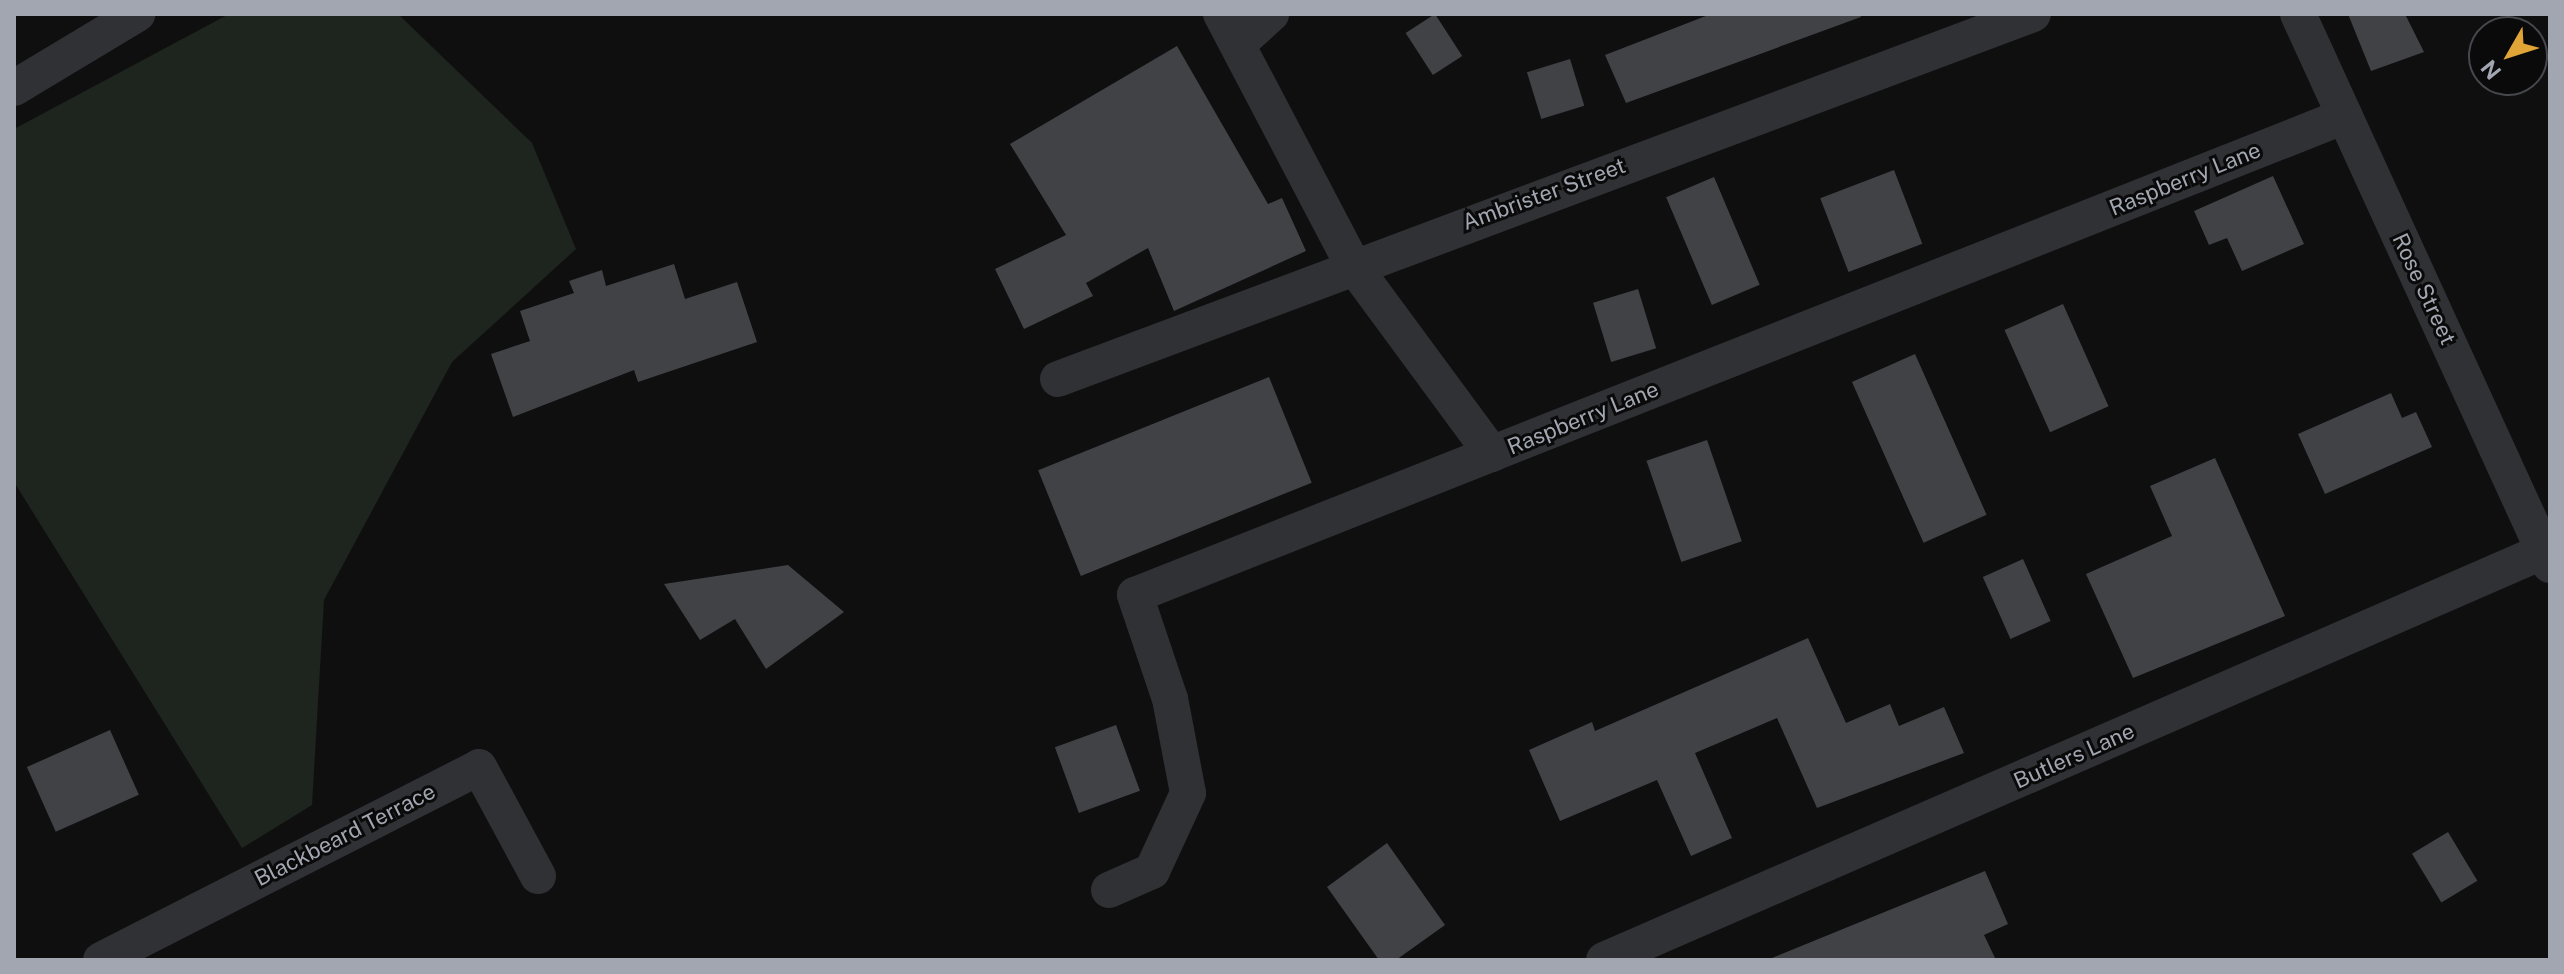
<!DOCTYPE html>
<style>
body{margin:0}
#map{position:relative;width:2564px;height:974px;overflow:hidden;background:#0f0f10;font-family:"Public Sans",sans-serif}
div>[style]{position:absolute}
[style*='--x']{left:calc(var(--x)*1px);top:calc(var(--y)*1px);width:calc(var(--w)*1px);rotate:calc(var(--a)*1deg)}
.green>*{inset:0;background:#1e241e}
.building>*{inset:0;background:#404246;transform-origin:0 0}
.minor>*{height:36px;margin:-18px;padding:0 18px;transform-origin:18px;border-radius:18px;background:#303135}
span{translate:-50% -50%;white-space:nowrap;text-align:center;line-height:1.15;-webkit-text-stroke:6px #0a0a0b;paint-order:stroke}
.street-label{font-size:22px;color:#a1a6b0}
.frame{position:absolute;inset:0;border:16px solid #a1a6b0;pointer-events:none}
.north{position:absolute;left:2468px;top:16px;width:80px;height:80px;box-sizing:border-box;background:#0a0a0b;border:2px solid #46484d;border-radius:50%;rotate:231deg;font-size:22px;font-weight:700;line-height:32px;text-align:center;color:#a1a6b0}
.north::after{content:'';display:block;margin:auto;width:28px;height:36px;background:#e0a437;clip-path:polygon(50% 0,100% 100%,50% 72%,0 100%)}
</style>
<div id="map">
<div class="green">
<div style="clip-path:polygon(229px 14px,398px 14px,532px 143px,576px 249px,452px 362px,324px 600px,312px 805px,242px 848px,14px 482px,14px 129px)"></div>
</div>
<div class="building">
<div style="left:1435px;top:14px;width:50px;height:35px;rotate:57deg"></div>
<div style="clip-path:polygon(1711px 14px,1860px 14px,1861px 17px,1626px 103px,1605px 55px)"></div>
<div style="clip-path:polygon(2348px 14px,2405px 14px,2424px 52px,2371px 71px)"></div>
<div style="clip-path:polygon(1177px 46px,1268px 204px,1282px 198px,1306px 251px,1174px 311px,1148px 248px,1086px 283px,1093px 296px,1024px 329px,995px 269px,1066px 235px,1010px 144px)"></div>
<div style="left:1570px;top:59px;width:49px;height:45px;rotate:73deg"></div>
<div style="left:1894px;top:170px;width:79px;height:79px;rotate:69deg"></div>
<div style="clip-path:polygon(2273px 176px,2304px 244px,2242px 271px,2227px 238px,2209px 245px,2194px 211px)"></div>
<div style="left:1714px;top:177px;width:117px;height:52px;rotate:67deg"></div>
<div style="clip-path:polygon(674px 264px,685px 299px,737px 282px,757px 342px,638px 382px,634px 370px,513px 417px,491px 354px,530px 341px,520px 311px,574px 293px,569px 281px,602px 270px,606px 286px)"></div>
<div style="left:1638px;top:289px;width:62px;height:47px;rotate:73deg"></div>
<div style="left:2063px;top:304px;width:112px;height:64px;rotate:66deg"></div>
<div style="left:1915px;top:354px;width:176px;height:69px;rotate:66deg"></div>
<div style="left:1269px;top:377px;width:114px;height:249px;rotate:68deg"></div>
<div style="clip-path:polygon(2391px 393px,2402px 418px,2416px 412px,2432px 447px,2325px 494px,2298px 434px)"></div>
<div style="left:1707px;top:440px;width:107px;height:64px;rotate:71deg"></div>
<div style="clip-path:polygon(2215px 458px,2285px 616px,2133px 678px,2086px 574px,2172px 536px,2150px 486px)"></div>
<div style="left:2023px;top:559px;width:68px;height:44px;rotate:66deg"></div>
<div style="clip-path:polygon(788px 565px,844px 612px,766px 669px,735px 619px,700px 640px,664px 584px)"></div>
<div style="clip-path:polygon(1808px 638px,1846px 723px,1890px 704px,1899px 726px,1944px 707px,1964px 753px,1817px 808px,1777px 718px,1695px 753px,1732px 838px,1691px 856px,1657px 780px,1560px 821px,1529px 750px,1592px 722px,1595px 731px)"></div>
<div style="left:1116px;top:725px;width:70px;height:65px;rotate:70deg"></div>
<div style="left:110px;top:730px;width:71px;height:91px;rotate:66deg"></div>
<div style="left:2448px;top:832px;width:57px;height:42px;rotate:59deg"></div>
<div style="clip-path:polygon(1387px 843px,1445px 925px,1396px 960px,1379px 960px,1327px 887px)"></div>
<div style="clip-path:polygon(1985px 871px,2008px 924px,1984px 935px,1996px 960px,1767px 960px)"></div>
</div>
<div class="minor">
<div style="--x:1221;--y:14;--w:282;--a:62.3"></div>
<div style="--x:1352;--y:264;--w:236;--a:53.6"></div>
<div style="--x:2298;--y:14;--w:606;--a:65.42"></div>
<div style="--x:1238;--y:44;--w:45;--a:-42.3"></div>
<div style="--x:14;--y:88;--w:144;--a:-31"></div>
<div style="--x:1058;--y:379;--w:1041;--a:-20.52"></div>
<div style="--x:1109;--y:890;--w:47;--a:-23.8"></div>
<div style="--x:1152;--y:871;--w:86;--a:-65.2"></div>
<div style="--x:1188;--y:793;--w:96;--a:-100.8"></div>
<div style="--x:1170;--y:699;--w:110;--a:-108.6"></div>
<div style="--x:1135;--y:595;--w:1301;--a:-21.6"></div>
<div style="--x:101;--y:960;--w:424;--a:-27"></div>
<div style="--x:479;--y:767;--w:124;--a:61.6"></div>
<div style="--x:1604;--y:960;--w:1025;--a:-23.51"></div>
</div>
<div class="street-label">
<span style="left:2185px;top:179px;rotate:-22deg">Raspberry Lane</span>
<span style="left:1544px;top:194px;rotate:-20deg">Ambrister Street</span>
<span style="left:2424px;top:289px;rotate:65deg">Rose Street</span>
<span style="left:1583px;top:418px;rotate:-22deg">Raspberry Lane</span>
<span style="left:2074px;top:756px;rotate:-24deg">Butlers Lane</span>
<span style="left:345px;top:835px;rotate:-27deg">Blackbeard Terrace</span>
</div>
<div class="frame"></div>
<div class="north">N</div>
</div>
